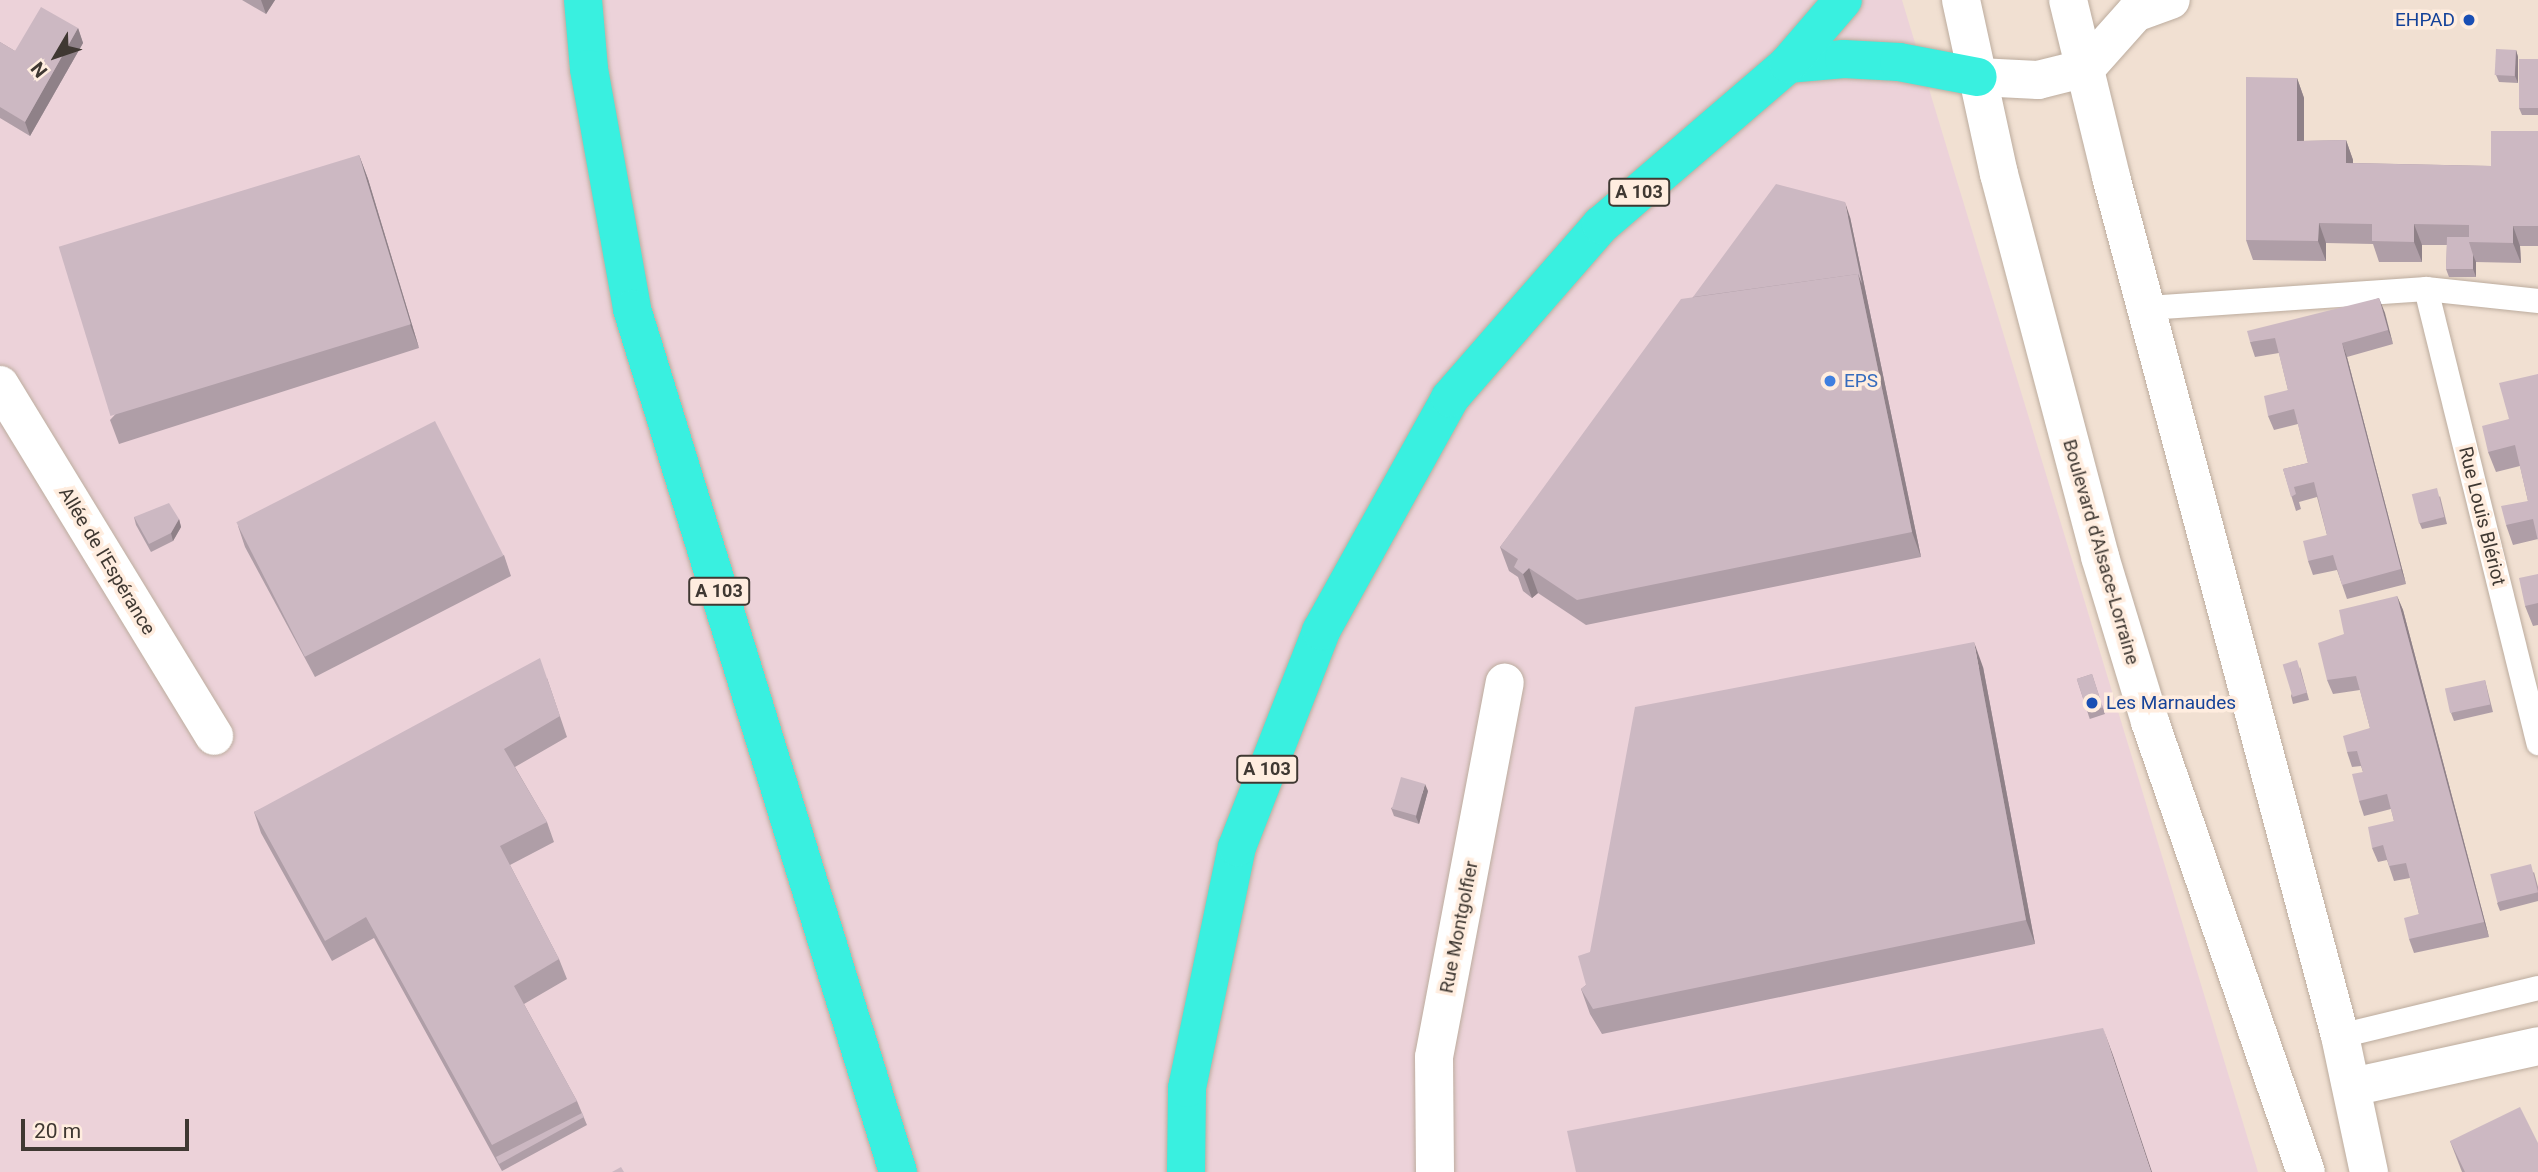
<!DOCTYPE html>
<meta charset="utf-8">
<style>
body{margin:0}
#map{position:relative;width:2538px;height:1172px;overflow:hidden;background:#f1e0d2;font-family:Roboto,sans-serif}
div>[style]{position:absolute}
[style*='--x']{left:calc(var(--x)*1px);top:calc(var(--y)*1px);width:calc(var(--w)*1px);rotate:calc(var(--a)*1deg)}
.industrial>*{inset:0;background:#ecd2d9}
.roads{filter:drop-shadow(0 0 2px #bcac9e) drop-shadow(0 0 2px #bcac9e)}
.service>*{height:24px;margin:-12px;padding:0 12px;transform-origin:12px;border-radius:12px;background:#fff}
.minor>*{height:38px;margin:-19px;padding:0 19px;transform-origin:19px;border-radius:19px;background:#fff}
.secondary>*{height:38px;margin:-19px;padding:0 19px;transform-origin:19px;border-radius:19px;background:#fff}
.motorway>*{height:38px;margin:-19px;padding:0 19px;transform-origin:19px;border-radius:19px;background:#39f0e0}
.wall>*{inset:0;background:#af9ea7;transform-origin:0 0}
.shaded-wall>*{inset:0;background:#8f8188}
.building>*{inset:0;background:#ccb8c2;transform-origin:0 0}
.dots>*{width:19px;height:19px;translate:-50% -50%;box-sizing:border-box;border:4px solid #ffeddf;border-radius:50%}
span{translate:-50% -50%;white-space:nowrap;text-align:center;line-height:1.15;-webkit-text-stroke:7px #ffeddf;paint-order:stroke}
.shield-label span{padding:2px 5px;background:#ffeddf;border:2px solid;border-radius:5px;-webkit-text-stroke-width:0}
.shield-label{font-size:18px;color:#3f3832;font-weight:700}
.transit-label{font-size:19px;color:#164399}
.right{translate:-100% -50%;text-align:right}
.left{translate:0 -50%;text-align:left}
.shop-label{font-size:19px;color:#366cbe}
.street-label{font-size:19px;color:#3f3832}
.north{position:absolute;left:21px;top:21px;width:70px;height:70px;-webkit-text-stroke:5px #ffeddf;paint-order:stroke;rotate:231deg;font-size:19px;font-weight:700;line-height:28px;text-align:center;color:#3f3832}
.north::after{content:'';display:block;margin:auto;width:24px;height:32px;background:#3f3832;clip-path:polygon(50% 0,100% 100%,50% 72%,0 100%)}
.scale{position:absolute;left:21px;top:1119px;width:168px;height:32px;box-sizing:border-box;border:4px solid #3f3832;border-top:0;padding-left:9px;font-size:21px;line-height:24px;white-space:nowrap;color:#3f3832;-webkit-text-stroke:5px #ffeddf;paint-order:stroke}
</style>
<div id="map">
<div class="industrial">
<div style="clip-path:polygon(0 0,1902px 0,2258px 1172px,0 1172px)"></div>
</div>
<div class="roads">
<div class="service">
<div style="--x:2426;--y:289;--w:468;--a:76.1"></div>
<div style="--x:2148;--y:308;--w:279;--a:-3.9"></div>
<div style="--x:2426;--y:289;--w:113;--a:6.1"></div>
<div style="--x:2340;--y:1036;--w:204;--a:-13.6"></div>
</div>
<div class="minor">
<div style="--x:1978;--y:77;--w:60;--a:2.9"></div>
<div style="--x:2038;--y:80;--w:49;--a:-14"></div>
<div style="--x:2086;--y:68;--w:74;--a:-48.3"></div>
<div style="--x:2135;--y:13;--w:38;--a:-20"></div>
<div style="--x:0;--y:385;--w:411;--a:58.6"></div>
<div style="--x:2352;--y:1087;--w:190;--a:-12.4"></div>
<div style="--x:1435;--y:1172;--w:115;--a:-90.5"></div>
<div style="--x:1434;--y:1057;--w:381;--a:-79.3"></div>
</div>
<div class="secondary">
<div style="--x:1961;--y:0;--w:178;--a:77.7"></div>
<div style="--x:1999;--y:174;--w:396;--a:75.2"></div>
<div style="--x:2100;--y:557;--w:172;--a:73.1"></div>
<div style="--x:2150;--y:722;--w:476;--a:70.9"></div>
<div style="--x:2068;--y:0;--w:182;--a:76.3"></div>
<div style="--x:2111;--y:177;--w:889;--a:75.07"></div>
<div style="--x:2340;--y:1036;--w:139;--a:78"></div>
</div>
<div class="motorway">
<div style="--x:583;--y:0;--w:69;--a:85"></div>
<div style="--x:589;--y:69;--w:244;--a:79.8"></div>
<div style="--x:632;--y:309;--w:903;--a:72.87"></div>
<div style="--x:1788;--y:64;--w:56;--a:-5.1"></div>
<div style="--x:1844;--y:59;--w:55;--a:3.1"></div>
<div style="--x:1899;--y:62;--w:80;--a:10.8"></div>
<div style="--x:1186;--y:1172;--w:84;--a:-89.3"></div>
<div style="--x:1187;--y:1088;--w:246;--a:-78.3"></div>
<div style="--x:1237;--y:847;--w:232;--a:-68.7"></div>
<div style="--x:1321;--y:631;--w:266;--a:-61"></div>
<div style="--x:1450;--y:398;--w:230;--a:-48.9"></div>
<div style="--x:1601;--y:225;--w:247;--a:-40.7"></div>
<div style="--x:1788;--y:64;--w:84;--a:-49.3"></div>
</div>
</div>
<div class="wall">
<div style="clip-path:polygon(242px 0,275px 0,266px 14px)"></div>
<div style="clip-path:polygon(78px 28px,83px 43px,30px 136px,0 118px,0 42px,15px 51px)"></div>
<div style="clip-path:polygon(2516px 50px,2518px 57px,2518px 83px,2499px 82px,2496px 75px)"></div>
<div style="clip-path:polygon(2538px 59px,2538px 115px,2522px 115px,2519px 108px)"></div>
<div style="clip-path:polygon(2297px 78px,2304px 98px,2304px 141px,2346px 140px,2353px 160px,2353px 163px,2491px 166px,2538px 131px,2538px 246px,2520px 246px,2521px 263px,2476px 262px,2476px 277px,2449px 277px,2446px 269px,2447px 245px,2422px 245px,2422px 262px,2379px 262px,2373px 244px,2326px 243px,2326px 261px,2253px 260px,2246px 240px)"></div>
<div style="clip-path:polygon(359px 155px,368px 179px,419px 348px,119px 444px,110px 420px)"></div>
<div style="clip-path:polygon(1850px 217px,1921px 557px,1586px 625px,1538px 593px,1532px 598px,1523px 591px,1518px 577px,1509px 571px,1500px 547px,1693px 297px)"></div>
<div style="clip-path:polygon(2379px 298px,2393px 344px,2347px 357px,2406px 584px,2347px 599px,2337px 570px,2313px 575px,2308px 561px,2327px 535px,2317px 497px,2299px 502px,2301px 509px,2296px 511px,2283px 469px,2308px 463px,2298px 424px,2274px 430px,2268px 416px,2288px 390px,2279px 353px,2255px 357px,2250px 342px)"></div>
<div style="clip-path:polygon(2538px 374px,2538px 539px,2513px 545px,2506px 525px,2528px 501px,2520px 466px,2496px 472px,2488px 452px)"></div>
<div style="clip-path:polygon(2440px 496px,2447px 524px,2422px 529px,2419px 522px)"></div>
<div style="clip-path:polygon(134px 517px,179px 519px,181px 527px,173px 541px,151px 552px,136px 525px)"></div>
<div style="clip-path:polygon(238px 526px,504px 555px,511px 576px,315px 677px,245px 547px)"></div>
<div style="clip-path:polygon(2538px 574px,2538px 625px,2533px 626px,2525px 606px)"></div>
<div style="clip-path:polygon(2397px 596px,2403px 610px,2489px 937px,2414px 953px,2409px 939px,2419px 914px,2410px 878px,2394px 881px,2387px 860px,2378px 862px,2372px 848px,2394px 821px,2391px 809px,2364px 816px,2359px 801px,2363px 772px,2361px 766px,2352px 767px,2347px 752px,2370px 728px,2360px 690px,2333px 694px,2327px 680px,2344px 634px)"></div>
<div style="clip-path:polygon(1983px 667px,2035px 944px,1602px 1034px,1590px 1014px,1581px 989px,1586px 985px,1590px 952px)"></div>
<div style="clip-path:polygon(2300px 667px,2309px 700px,2293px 704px,2291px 696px)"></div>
<div style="left:2092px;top:674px;width:42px;height:16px;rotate:72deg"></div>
<div style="clip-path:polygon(547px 678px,567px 737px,515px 767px,547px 822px,554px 842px,510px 865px,559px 959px,567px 979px,524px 1004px,577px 1101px,587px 1125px,502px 1171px,374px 938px,332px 961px,261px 833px,254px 812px)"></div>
<div style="clip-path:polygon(2485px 680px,2493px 712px,2454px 721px,2451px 713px)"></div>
<div style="clip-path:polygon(1428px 791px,1419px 824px,1394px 816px,1391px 808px)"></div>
<div style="clip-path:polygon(2534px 872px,2538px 887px,2538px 901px,2500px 911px,2497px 903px)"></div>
<div style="clip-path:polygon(2450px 1141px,2538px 1172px,2462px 1172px)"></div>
</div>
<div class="shaded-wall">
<div style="clip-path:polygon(261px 0,275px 0,266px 14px)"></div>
<div style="clip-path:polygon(78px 28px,83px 43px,30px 136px,25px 122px)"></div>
<div style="clip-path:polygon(2516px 50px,2518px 57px,2518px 83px,2515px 76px)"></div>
<div style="clip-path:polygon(2297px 78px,2304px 98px,2304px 161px,2297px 141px)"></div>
<div style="clip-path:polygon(2346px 140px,2353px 160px,2353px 183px,2346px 163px)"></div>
<div style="clip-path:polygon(359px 155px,368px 179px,419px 348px,410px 324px)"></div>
<div style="clip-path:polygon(1845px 202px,1850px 217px,1921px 557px,1912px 532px,1858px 274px)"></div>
<div style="clip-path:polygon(2319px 223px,2326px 243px,2326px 261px,2318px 241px)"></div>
<div style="clip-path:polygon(2414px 224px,2422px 245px,2422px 262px,2414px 242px)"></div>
<div style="clip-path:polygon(2513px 226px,2520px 246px,2521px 263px,2513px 243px)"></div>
<div style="clip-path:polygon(2473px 255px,2476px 262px,2476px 277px,2473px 269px)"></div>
<div style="clip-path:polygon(2379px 298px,2385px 313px,2393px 344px,2388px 330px)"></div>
<div style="clip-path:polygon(2342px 343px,2347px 357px,2406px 584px,2401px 569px)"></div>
<div style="clip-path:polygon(179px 519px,181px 527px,173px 541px,171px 533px)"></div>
<div style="clip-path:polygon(1529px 568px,1538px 593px,1532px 598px,1523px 574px)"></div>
<div style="clip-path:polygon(2397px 596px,2403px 610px,2489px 937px,2484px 922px)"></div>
<div style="clip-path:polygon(1974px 642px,1983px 667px,2035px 944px,2026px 920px)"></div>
<div style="clip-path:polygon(1425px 784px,1428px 791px,1419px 824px,1416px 817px)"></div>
<div style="clip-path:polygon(2103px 1028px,2114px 1058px,2152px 1172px,2151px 1172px)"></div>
</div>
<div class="building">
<div style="clip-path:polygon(41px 7px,78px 28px,25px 122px,0 107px,0 42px,15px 51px)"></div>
<div style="left:2496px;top:49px;width:20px;height:26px;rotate:3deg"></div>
<div style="left:2519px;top:59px;width:19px;height:49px"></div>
<div style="clip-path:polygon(2246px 77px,2297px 78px,2297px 141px,2346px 140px,2346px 163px,2491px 166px,2491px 131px,2538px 131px,2538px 226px,2513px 226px,2513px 243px,2469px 242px,2469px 225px,2414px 224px,2414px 242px,2372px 241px,2372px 224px,2319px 223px,2318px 241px,2246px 240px)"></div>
<div style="left:359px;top:155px;width:177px;height:314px;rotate:73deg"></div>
<div style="clip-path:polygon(1776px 184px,1845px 202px,1862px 284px,1858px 274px,1693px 297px)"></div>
<div style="clip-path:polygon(2447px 237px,2469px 237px,2469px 242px,2473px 255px,2473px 269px,2446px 269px)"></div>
<div style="clip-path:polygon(1858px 274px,1912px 532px,1577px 600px,1529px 568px,1523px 574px,1514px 567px,1518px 559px,1500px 547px,1681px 299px)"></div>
<div style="clip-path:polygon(2379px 298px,2388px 330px,2342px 343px,2401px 569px,2342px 585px,2333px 555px,2308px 561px,2303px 541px,2327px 535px,2314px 482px,2294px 487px,2296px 494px,2291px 497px,2283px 469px,2308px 463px,2294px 409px,2268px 416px,2264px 396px,2288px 390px,2275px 338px,2250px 342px,2247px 331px)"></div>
<div style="clip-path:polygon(2538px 374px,2538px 541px,2533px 519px,2506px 525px,2501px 506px,2528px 501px,2515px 445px,2488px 452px,2482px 426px,2509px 419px,2499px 383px)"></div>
<div style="left:435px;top:421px;width:151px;height:223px;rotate:63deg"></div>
<div style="left:2437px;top:488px;width:30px;height:26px;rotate:76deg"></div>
<div style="clip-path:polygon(169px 503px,179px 519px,171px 533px,149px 544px,134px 517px)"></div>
<div style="clip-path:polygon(2538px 574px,2538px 603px,2525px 606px,2519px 578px)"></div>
<div style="clip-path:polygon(2397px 596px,2484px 922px,2409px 939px,2404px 918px,2419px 914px,2406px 863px,2389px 866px,2383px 845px,2372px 848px,2368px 827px,2394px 821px,2387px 794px,2359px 801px,2352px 774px,2363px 772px,2357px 751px,2347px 752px,2343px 736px,2370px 728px,2356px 676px,2327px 680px,2318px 643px,2344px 634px,2339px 610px)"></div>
<div style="clip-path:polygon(1974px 642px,2026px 920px,1593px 1009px,1581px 989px,1586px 985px,1578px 956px,1590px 952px,1635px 707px)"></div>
<div style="clip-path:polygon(540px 658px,560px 716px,504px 749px,547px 822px,500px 846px,559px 959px,514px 986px,577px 1101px,492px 1145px,366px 917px,325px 941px,254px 812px)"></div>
<div style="left:2297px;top:660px;width:34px;height:15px;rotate:73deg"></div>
<div style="left:2092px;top:674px;width:35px;height:16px;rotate:72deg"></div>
<div style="left:2485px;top:680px;width:25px;height:41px;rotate:78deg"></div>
<div style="left:1401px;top:777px;width:25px;height:33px;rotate:16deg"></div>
<div style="left:2531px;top:864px;width:29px;height:42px;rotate:76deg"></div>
<div style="clip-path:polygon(2103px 1028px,2151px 1172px,1576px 1172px,1567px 1131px)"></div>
<div style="clip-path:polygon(2520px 1107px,2538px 1143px,2538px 1172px,2465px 1172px,2450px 1141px)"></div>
<div style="clip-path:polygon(582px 1113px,584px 1117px,499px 1164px,496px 1157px)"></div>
<div style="clip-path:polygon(621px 1167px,624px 1172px,612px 1172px)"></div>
</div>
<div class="dots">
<div style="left:2469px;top:20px;background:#1a4fb4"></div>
<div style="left:1830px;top:381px;background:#3f7fe0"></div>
<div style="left:2092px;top:703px;background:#1a4fb4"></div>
</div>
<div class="shield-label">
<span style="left:1639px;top:192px">A 103</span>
<span style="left:719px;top:591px">A 103</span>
<span style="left:1267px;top:769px">A 103</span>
</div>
<div class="transit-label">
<span class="right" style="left:2455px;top:20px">EHPAD</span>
<span class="left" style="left:2106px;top:703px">Les Marnaudes</span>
</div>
<div class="shop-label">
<span class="left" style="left:1844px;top:381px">EPS</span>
</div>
<div class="street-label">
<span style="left:2482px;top:516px;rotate:76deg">Rue Louis Blériot</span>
<span style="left:2101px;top:552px;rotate:74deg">Boulevard d'Alsace-Lorraine</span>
<span style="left:107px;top:561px;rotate:59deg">Allée de l'Espérance</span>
<span style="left:1459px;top:927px;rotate:-79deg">Rue Montgolfier</span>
</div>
<div class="north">N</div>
<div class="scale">20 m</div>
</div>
